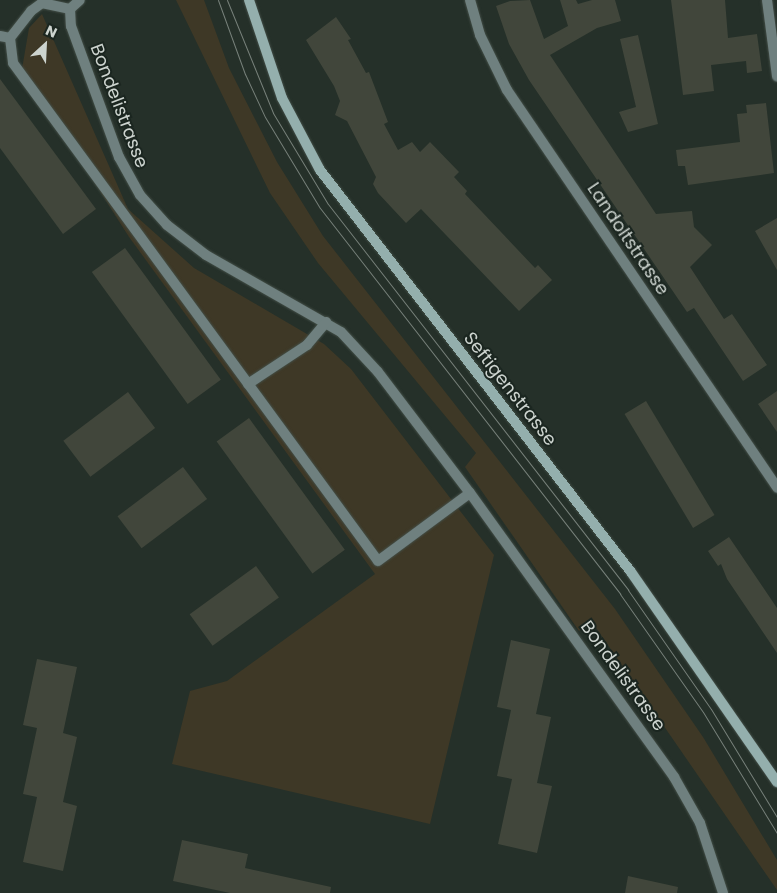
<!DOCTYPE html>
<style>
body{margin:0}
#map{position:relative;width:777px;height:893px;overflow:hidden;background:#253029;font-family:Poppins,sans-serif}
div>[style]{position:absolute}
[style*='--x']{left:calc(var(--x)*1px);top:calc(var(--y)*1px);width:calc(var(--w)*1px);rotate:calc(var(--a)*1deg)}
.green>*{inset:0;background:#3e3826}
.building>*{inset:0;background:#41463b;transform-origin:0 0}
.roads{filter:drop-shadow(0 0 1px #434e47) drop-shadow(0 0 1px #434e47)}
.street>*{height:10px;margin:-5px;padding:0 5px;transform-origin:5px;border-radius:5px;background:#6f807f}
.secondary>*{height:10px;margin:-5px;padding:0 5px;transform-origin:5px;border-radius:5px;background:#94afad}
.tram>*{height:1px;margin:-0.5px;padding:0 0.5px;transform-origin:0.5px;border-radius:0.5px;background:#77807a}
span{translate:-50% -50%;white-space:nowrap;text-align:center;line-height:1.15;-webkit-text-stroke:4px #1b2620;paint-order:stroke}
.street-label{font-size:18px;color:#cdd4cf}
.north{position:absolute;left:20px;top:20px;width:50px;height:50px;-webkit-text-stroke:4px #1b2620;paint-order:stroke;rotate:25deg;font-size:14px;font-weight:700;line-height:20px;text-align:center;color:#cdd4cf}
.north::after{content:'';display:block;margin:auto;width:18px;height:22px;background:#cdd4cf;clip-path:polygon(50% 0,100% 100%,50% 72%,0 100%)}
</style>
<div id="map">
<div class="green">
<div style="clip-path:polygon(176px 0,204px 0,229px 68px,277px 162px,323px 236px,615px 609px,703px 737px,777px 860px,777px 890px,592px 622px,579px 631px,465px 467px,476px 453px,318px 263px,270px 193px)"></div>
<div style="clip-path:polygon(42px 14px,128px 209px,194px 268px,324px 344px,351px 369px,494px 555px,430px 824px,172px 764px,190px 691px,227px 681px,375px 574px,129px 237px,22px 69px,29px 28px)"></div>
</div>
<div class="building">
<div style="clip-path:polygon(530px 0,544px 39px,568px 26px,560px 0,576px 0,578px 4px,592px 0,615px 0,621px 21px,597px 28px,550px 55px,656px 214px,692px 211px,694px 227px,712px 245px,690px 267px,724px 319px,732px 314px,767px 365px,743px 381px,694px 308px,687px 312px,529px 80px,509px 44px,496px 6px,510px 1px)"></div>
<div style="clip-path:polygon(671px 0,725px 0,728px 38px,757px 34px,762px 71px,747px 73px,746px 61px,711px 65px,714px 91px,683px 95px)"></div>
<div style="clip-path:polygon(336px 17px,351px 39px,348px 40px,366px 73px,369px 72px,388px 122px,384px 124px,398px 150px,412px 142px,420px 152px,430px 142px,459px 172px,454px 177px,467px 191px,465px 194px,535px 268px,538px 265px,552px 280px,519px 311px,421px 209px,406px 223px,378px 193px,373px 184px,376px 177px,347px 121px,335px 115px,340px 101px,334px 86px,306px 40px)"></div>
<div style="clip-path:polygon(638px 35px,658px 124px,628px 132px,619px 112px,636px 107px,620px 39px)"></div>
<div style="clip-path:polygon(0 79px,96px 209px,63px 234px,0 148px)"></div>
<div style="clip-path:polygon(766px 103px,774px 173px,688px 185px,685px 166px,678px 166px,676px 150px,740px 142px,737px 114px,747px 113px,746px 105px)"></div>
<div style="clip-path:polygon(777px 218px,777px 270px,755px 231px)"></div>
<div style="left:125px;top:248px;width:163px;height:41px;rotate:54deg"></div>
<div style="clip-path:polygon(777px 391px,777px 432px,758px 404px)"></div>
<div style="left:128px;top:392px;width:45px;height:81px;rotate:53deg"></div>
<div style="left:646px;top:401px;width:133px;height:25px;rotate:59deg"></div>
<div style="left:249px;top:418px;width:163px;height:40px;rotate:54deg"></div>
<div style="left:183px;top:467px;width:40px;height:82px;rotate:53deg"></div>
<div style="clip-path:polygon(729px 537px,777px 608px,777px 653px,727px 579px,721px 564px,718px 566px,708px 551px)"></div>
<div style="left:256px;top:566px;width:39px;height:82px;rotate:54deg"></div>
<div style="clip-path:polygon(511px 640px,550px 649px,536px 714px,551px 717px,537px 783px,552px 786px,537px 853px,498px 844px,512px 779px,497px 776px,511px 710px,497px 707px)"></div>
<div style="clip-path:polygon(37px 659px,77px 667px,63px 733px,77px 737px,63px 802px,77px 806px,63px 871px,23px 862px,37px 797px,23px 794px,37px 728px,23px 725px)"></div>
<div style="clip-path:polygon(182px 840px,248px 854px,245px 868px,331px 887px,330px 893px,230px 893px,173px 881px)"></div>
<div style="clip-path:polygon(628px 876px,678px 887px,677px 893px,625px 893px)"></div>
</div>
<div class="roads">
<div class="street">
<div style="--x:470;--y:0;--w:36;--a:74"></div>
<div style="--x:480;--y:35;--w:61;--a:63.9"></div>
<div style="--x:507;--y:90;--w:481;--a:55.8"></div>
<div style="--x:767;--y:0;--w:77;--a:82.5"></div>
<div style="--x:70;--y:9;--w:17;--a:87"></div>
<div style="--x:71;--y:26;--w:140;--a:69.9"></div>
<div style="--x:119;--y:157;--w:43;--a:61.1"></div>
<div style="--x:140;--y:195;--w:40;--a:48"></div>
<div style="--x:167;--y:225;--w:49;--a:37.6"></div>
<div style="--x:206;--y:255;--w:155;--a:29.7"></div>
<div style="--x:341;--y:332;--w:54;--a:47.2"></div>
<div style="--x:378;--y:372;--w:152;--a:52.8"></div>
<div style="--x:470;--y:493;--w:350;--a:54.3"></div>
<div style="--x:674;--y:777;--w:53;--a:60.5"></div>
<div style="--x:700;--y:823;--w:74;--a:71.8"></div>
<div style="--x:70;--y:9;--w:13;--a:-42"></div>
<div style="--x:0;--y:36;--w:10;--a:11"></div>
<div style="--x:10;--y:38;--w:34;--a:-52"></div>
<div style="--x:31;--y:11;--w:14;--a:-36"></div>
<div style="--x:42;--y:3;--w:29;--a:12"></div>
<div style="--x:10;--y:38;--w:25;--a:83"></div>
<div style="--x:13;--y:63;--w:617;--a:53.76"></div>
<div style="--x:378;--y:561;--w:114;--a:-36.5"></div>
<div style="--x:248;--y:384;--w:71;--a:-33.5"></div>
<div style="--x:307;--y:345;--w:30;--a:-50"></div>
</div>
<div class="secondary">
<div style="--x:249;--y:0;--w:103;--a:71.4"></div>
<div style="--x:282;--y:98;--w:81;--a:62.2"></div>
<div style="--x:320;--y:170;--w:508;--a:52.27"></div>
<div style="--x:631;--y:572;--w:256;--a:55.2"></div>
</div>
</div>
<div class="tram">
<div style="--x:218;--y:0;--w:79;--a:70"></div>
<div style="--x:245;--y:74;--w:47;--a:65.1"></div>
<div style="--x:265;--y:117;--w:106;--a:58.9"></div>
<div style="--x:320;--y:208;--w:489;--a:52.1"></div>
<div style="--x:620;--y:594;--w:144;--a:54.9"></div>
<div style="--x:703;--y:712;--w:142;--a:58.6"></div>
<div style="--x:227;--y:0;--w:122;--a:67.8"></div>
<div style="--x:273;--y:113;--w:106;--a:58.9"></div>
<div style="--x:328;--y:204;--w:489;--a:52.1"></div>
<div style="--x:628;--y:590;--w:145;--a:55.1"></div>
<div style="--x:711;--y:709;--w:127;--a:58.6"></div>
</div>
<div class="street-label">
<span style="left:119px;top:106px;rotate:69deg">Bondelistrasse</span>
<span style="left:628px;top:239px;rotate:56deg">Landoltstrasse</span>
<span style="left:510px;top:389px;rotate:52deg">Seftigenstrasse</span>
<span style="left:623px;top:676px;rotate:54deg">Bondelistrasse</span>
</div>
<div class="north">N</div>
</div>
